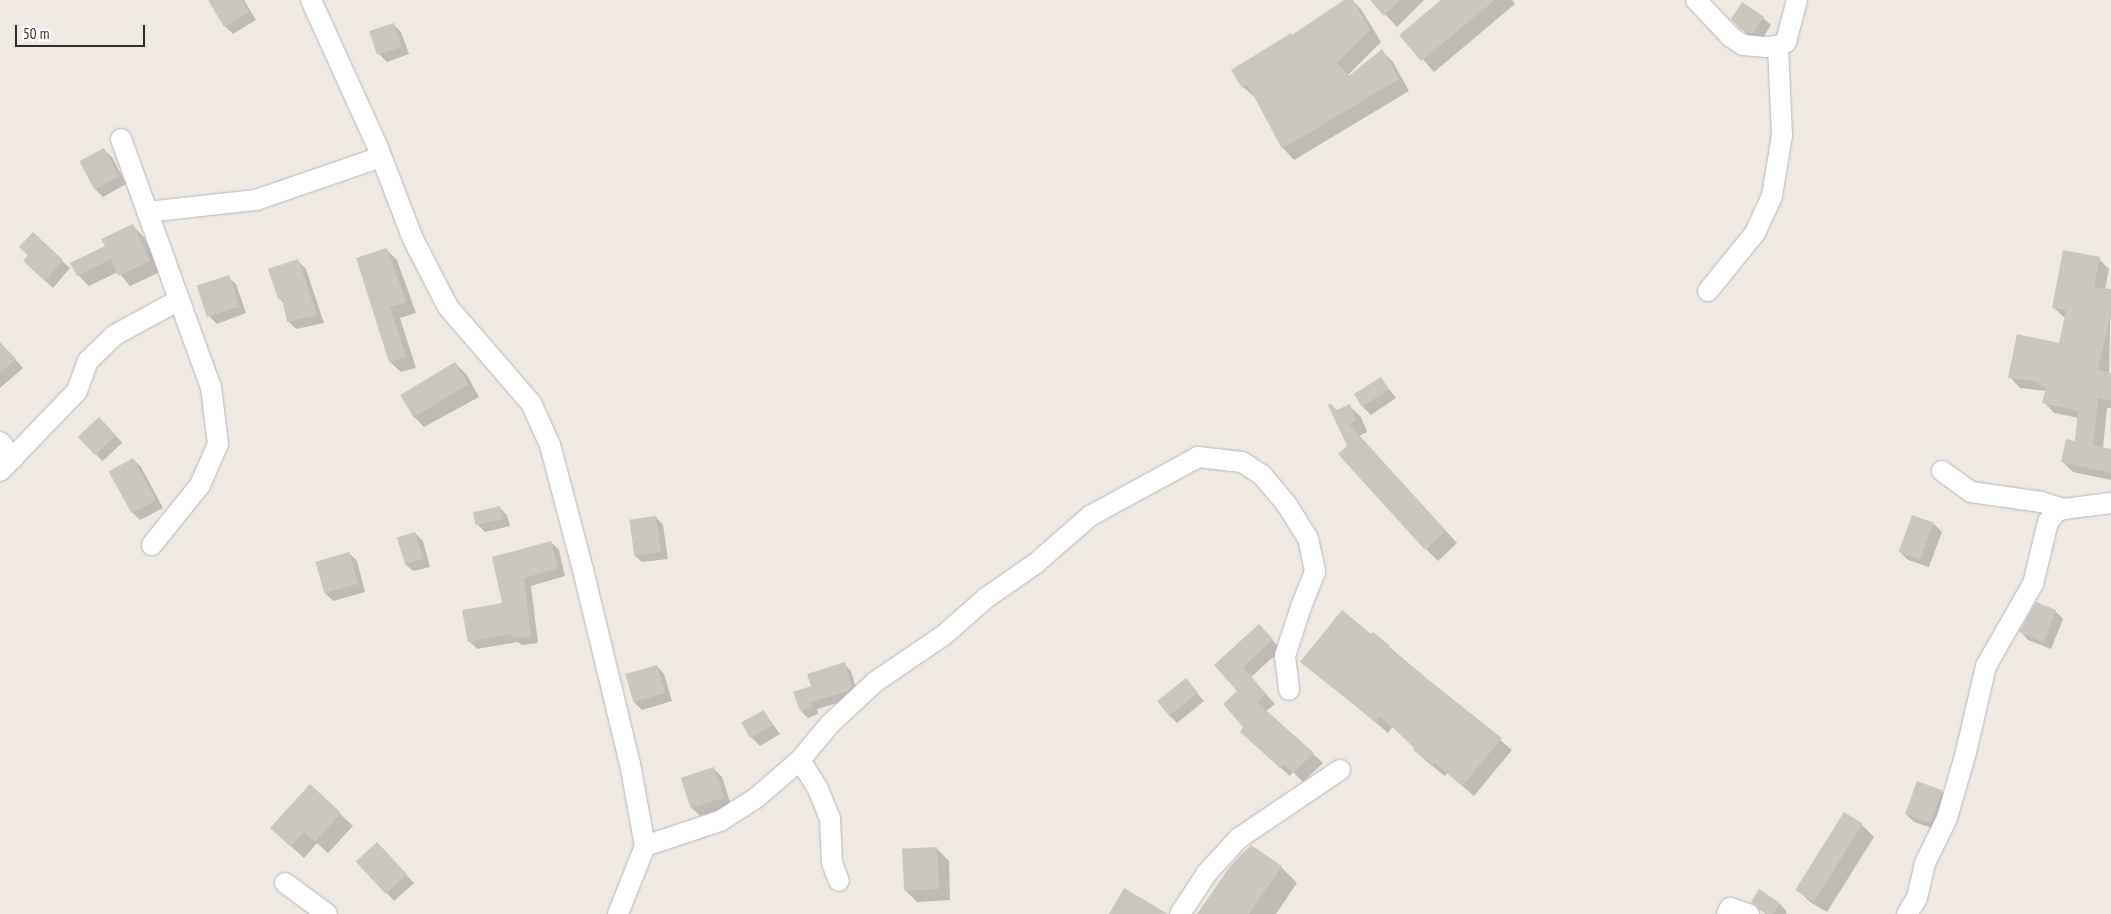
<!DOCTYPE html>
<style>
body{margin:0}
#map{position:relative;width:2111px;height:914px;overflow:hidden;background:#efe9e1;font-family:"PT Sans Narrow",sans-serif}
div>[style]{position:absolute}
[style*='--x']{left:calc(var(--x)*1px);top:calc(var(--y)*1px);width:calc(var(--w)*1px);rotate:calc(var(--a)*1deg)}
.shadow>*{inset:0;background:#0003;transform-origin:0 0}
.building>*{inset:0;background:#cbc7bf;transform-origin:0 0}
.roads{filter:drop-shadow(0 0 1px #b4b7c1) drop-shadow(0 0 1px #b4b7c1)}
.minor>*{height:20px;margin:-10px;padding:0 10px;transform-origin:10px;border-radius:10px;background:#fff}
span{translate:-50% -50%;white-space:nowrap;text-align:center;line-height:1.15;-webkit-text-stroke:4px #fff;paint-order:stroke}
.scale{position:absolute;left:15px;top:25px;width:130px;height:22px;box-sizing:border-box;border:2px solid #2e2e2e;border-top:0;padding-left:6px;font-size:15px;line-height:18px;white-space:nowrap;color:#2e2e2e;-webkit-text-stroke:4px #fff;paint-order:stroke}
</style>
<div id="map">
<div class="shadow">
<div style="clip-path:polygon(209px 0,244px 0,256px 20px,233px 34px,225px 26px)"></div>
<div style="clip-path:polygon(1346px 0,1352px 0,1361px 9px,1381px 42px,1348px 75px,1350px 77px,1382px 51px,1393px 62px,1409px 91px,1294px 160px,1283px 148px,1256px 98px,1243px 87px)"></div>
<div style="clip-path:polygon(1372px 0,1424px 0,1397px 27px)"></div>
<div style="clip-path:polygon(1443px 0,1512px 0,1515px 4px,1434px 72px,1401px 35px)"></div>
<div style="clip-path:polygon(1763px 18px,1771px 25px,1761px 41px,1748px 35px,1732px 19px)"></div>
<div style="clip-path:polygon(394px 25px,401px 32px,409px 54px,387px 62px,379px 54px)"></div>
<div style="clip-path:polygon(104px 150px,112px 157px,126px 184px,103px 197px,95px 189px)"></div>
<div style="clip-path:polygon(133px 226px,144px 237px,160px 272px,130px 286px,118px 272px,89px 286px,78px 275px,106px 246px)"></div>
<div style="clip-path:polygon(386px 249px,397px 260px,416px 313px,400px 318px,416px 368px,401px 372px,390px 362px,378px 324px)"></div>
<div style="clip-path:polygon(2099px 259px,2109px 269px,2105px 290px,2111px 290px,2109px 374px,2111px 374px,2111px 408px,2107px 408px,2103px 448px,2111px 450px,2111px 480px,2073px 472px,2063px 462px,2076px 443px,2079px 418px,2054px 413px,2044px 402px,2046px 391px,2020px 388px,2010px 377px,2060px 345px,2065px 318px,2053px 307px)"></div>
<div style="clip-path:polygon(62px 261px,70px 268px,53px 288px,32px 269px)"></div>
<div style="clip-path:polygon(298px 261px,306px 269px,324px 323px,296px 329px,288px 321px,284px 304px,279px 298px)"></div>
<div style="clip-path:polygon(228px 277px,236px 284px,246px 313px,217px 324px,209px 316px)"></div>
<div style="clip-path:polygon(0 351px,14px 358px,23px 368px,0 388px)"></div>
<div style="clip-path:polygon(455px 363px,467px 375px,479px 397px,424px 427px,412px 415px)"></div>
<div style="clip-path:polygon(1381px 379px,1396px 398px,1371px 415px,1363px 407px)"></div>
<div style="clip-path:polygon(1349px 406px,1361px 417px,1367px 432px,1359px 436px,1457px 543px,1438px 561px,1426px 549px,1348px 447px,1337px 411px)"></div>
<div style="left:99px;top:418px;width:34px;height:27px;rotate:47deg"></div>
<div style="clip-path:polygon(133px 459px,141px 467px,163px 508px,140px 520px,132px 512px,110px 472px)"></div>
<div style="clip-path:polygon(499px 507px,507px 515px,510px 526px,485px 532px,477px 524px)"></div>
<div style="clip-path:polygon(656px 517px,663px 525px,668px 559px,642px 562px,634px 555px)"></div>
<div style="clip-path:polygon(1913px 517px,1934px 524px,1942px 532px,1929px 567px,1908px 560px,1900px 552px)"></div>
<div style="clip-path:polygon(415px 533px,423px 541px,430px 567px,413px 571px,405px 564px)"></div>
<div style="clip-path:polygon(551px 542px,559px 550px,565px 576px,531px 586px,538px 643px,522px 645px,518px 642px,477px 649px,469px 641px,504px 604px)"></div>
<div style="clip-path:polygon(349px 553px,357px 561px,365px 592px,333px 601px,325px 593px)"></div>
<div style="clip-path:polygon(2055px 611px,2063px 619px,2051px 649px,2028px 640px,2021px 632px)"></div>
<div style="clip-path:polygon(1268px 635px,1281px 650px,1251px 677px,1275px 704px,1266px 711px,1323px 763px,1303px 782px,1293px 772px,1290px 776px,1251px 741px,1245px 727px,1239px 691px,1215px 665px)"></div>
<div style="clip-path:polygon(1371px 636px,1389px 647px,1512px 750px,1474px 796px,1447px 773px,1445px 776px,1426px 761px,1393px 726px,1388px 733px,1302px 661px)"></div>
<div style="clip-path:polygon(844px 664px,851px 671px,858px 695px,855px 698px,817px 709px,818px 714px,808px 718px,801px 711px,812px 687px)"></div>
<div style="clip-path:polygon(657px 666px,664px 674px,672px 701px,642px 710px,634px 702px,627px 675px)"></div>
<div style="clip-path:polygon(1186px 680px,1204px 701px,1177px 723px,1169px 715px)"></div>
<div style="clip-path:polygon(764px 712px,780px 734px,760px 746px,752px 738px)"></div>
<div style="clip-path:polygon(714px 769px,722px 777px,731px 805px,700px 816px,692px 808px)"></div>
<div style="clip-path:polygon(310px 786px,353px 826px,328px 853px,317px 843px,304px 858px,284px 840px)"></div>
<div style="clip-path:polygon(1941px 791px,1949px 799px,1938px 830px,1914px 822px,1906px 814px)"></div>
<div style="clip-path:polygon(1862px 825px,1874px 837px,1827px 912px,1810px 902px,1798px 890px)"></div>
<div style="clip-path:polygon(1251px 846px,1281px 867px,1297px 883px,1276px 914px,1199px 914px,1232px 866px)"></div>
<div style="clip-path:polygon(937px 849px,949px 861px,950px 900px,917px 902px,905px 890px)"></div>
<div style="clip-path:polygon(385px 852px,414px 883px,394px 901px,387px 893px)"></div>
<div style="clip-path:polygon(1759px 891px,1780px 904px,1787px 912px,1786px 914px,1766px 914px,1760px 910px,1752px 902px)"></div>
</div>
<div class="building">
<div style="clip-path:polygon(208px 0,242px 0,249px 12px,224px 27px)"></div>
<div style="clip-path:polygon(1344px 0,1353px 0,1370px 30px,1337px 63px,1349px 76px,1382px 49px,1399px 79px,1282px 149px,1248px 85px,1242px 88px,1231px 70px,1291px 33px,1292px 35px)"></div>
<div style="clip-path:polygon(1370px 0,1400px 0,1384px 16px)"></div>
<div style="clip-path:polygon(1441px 0,1495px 0,1421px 61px,1399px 35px)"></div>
<div style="clip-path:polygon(1742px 2px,1764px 17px,1752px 34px,1739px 28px,1731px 19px)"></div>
<div style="left:394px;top:23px;width:25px;height:26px;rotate:72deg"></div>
<div style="left:104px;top:148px;width:32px;height:28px;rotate:62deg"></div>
<div style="clip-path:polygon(133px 224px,150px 261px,118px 276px,111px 259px,77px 276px,70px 263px,105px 246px,101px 239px)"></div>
<div style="clip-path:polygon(33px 232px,63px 260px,45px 281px,23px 261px,28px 255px,19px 247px)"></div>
<div style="clip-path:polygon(387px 248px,406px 302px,390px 307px,406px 357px,389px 362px,356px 258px)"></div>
<div style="clip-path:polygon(2063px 250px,2100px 257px,2094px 287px,2111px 289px,2111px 314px,2098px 370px,2111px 373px,2111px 401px,2098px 398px,2093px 445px,2111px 449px,2111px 473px,2061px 462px,2066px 439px,2075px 441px,2078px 411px,2042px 403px,2046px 387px,2038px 385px,2039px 382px,2008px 378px,2017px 334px,2059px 343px,2066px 310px,2052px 308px)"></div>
<div style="clip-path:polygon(298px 259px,317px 315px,287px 322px,282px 298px,278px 299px,268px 269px)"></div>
<div style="left:229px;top:275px;width:33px;height:34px;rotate:72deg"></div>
<div style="clip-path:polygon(0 342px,16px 359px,0 373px)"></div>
<div style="left:455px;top:362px;width:26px;height:64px;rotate:59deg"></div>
<div style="left:1381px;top:377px;width:15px;height:32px;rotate:58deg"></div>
<div style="clip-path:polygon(1330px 403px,1337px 410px,1350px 404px,1356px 420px,1349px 424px,1446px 531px,1425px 550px,1338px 454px,1347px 446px,1328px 405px)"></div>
<div style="left:99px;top:417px;width:25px;height:29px;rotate:47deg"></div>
<div style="left:133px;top:458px;width:48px;height:28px;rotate:61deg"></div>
<div style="left:500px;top:506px;width:13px;height:28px;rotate:77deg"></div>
<div style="left:1912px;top:515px;width:23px;height:39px;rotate:20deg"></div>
<div style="left:656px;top:516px;width:36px;height:27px;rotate:82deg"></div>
<div style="left:415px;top:532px;width:28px;height:19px;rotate:73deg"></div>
<div style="clip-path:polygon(551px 541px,558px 568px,524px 578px,531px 636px,513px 638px,512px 634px,468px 642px,462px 610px,502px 603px,492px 557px)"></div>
<div style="left:349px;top:552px;width:33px;height:35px;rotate:74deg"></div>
<div style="clip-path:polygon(2036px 602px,2056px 610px,2044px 642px,2019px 632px)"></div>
<div style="clip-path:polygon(1342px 610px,1371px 634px,1373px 632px,1390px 646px,1388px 648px,1502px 738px,1462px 786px,1435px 763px,1433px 765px,1413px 750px,1415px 748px,1380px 716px,1376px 722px,1300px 662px)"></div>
<div style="clip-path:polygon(1259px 624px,1273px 639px,1243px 667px,1266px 694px,1257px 702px,1314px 753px,1293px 773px,1284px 764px,1280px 768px,1240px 732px,1243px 727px,1223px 704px,1237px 691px,1214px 665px)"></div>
<div style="clip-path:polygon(845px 662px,852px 687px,848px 691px,811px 702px,812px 707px,800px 711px,793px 692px,811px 686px,807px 674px)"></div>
<div style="left:657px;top:665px;width:29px;height:33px;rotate:74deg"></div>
<div style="left:1186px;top:678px;width:19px;height:37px;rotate:51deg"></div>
<div style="left:764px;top:710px;width:18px;height:26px;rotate:61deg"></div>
<div style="left:714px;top:767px;width:32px;height:35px;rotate:72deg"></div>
<div style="left:1917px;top:781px;width:27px;height:35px;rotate:20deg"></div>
<div style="clip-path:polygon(310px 784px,341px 813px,315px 842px,304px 832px,291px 847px,270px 828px)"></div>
<div style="left:1844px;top:812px;width:22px;height:92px;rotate:32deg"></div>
<div style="left:377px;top:842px;width:44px;height:29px;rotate:47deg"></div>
<div style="clip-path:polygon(1251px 845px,1282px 866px,1249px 914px,1197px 914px,1231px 865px)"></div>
<div style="left:937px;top:847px;width:42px;height:35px;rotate:87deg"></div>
<div style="clip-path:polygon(1124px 888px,1168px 914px,1109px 914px)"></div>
<div style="clip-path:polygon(1759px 889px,1780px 903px,1773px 914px,1766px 914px,1751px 902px)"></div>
</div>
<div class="roads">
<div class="minor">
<div style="--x:311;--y:0;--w:162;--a:65.6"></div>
<div style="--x:378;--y:148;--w:97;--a:69"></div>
<div style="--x:413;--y:239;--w:76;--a:62.8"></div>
<div style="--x:448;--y:307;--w:127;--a:49.2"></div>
<div style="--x:531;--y:403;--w:46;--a:65.7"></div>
<div style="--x:550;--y:445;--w:129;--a:75.2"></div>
<div style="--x:583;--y:570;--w:200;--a:76.4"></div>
<div style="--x:630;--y:764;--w:83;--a:79.6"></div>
<div style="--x:645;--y:846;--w:73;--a:111.7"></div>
<div style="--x:1696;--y:0;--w:51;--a:46.6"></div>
<div style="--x:1731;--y:37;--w:14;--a:34"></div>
<div style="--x:1743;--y:45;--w:24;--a:5"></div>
<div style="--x:1767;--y:47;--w:11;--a:-5"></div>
<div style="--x:1778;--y:46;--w:9;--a:-27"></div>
<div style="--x:1786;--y:42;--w:43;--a:-75.3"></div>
<div style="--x:121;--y:139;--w:264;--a:70.1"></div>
<div style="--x:211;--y:387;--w:57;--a:83"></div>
<div style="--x:218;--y:444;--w:45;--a:113.7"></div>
<div style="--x:200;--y:485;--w:77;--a:128.7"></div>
<div style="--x:147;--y:212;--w:110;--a:-6.3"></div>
<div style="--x:256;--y:200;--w:132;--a:-19"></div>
<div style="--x:1708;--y:291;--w:75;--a:-51"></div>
<div style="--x:1755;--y:233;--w:41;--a:-65.3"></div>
<div style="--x:1772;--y:196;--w:62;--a:-80.7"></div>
<div style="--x:1782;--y:135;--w:89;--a:-92.6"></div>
<div style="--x:0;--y:442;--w:21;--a:51"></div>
<div style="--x:0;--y:471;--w:111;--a:-46.1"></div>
<div style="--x:77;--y:391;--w:32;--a:-70"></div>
<div style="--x:88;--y:361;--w:37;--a:-44"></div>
<div style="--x:115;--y:335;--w:73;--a:-28.7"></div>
<div style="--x:1942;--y:471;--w:36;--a:36"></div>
<div style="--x:1971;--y:492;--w:71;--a:8.1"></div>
<div style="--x:2041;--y:502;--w:24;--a:17"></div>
<div style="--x:800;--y:760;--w:47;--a:-50.2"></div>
<div style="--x:830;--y:724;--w:62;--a:-43"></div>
<div style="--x:875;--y:682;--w:83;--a:-34.3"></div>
<div style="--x:944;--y:635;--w:56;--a:-41.4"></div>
<div style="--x:986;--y:598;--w:60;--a:-34.8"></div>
<div style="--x:1035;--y:564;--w:73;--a:-41.1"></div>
<div style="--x:1090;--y:516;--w:123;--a:-28.6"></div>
<div style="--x:1198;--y:457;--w:44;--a:6.5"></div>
<div style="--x:1242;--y:462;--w:24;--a:33"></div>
<div style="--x:1262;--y:475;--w:39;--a:50"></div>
<div style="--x:1287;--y:505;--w:39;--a:58"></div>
<div style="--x:1308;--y:538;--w:35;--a:78"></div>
<div style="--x:1315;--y:572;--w:38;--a:112"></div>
<div style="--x:1301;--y:607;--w:52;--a:108.1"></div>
<div style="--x:1285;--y:656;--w:34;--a:83"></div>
<div style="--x:645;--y:846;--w:79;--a:-18.4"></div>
<div style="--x:720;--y:821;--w:43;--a:-32.6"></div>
<div style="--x:756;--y:798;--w:58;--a:-40.8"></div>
<div style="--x:800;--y:760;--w:34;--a:58"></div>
<div style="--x:818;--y:789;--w:31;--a:68"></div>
<div style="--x:830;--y:818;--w:45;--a:87.5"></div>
<div style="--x:832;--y:863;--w:19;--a:69"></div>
<div style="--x:285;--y:883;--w:52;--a:36.4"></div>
<div style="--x:1180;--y:914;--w:49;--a:-56.6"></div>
<div style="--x:1207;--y:873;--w:47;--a:-47.6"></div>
<div style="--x:1239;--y:838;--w:122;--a:-34"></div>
<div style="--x:1727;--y:914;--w:7;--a:-63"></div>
<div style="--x:1730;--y:908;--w:20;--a:18"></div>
<div style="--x:1907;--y:914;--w:19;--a:-58"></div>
<div style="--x:1917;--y:898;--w:36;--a:-77"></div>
<div style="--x:1925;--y:863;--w:50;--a:-63.9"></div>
<div style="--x:1947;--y:818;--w:69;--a:-73.9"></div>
<div style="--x:1966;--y:752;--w:88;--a:-76.9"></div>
<div style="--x:1986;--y:666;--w:95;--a:-60.2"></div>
<div style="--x:2033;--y:584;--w:64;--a:-76.4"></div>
<div style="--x:2048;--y:522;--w:13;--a:-51"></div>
<div style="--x:2056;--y:512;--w:9;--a:-21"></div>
<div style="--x:2064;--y:509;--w:47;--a:-7.3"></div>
</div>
</div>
<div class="scale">50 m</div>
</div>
